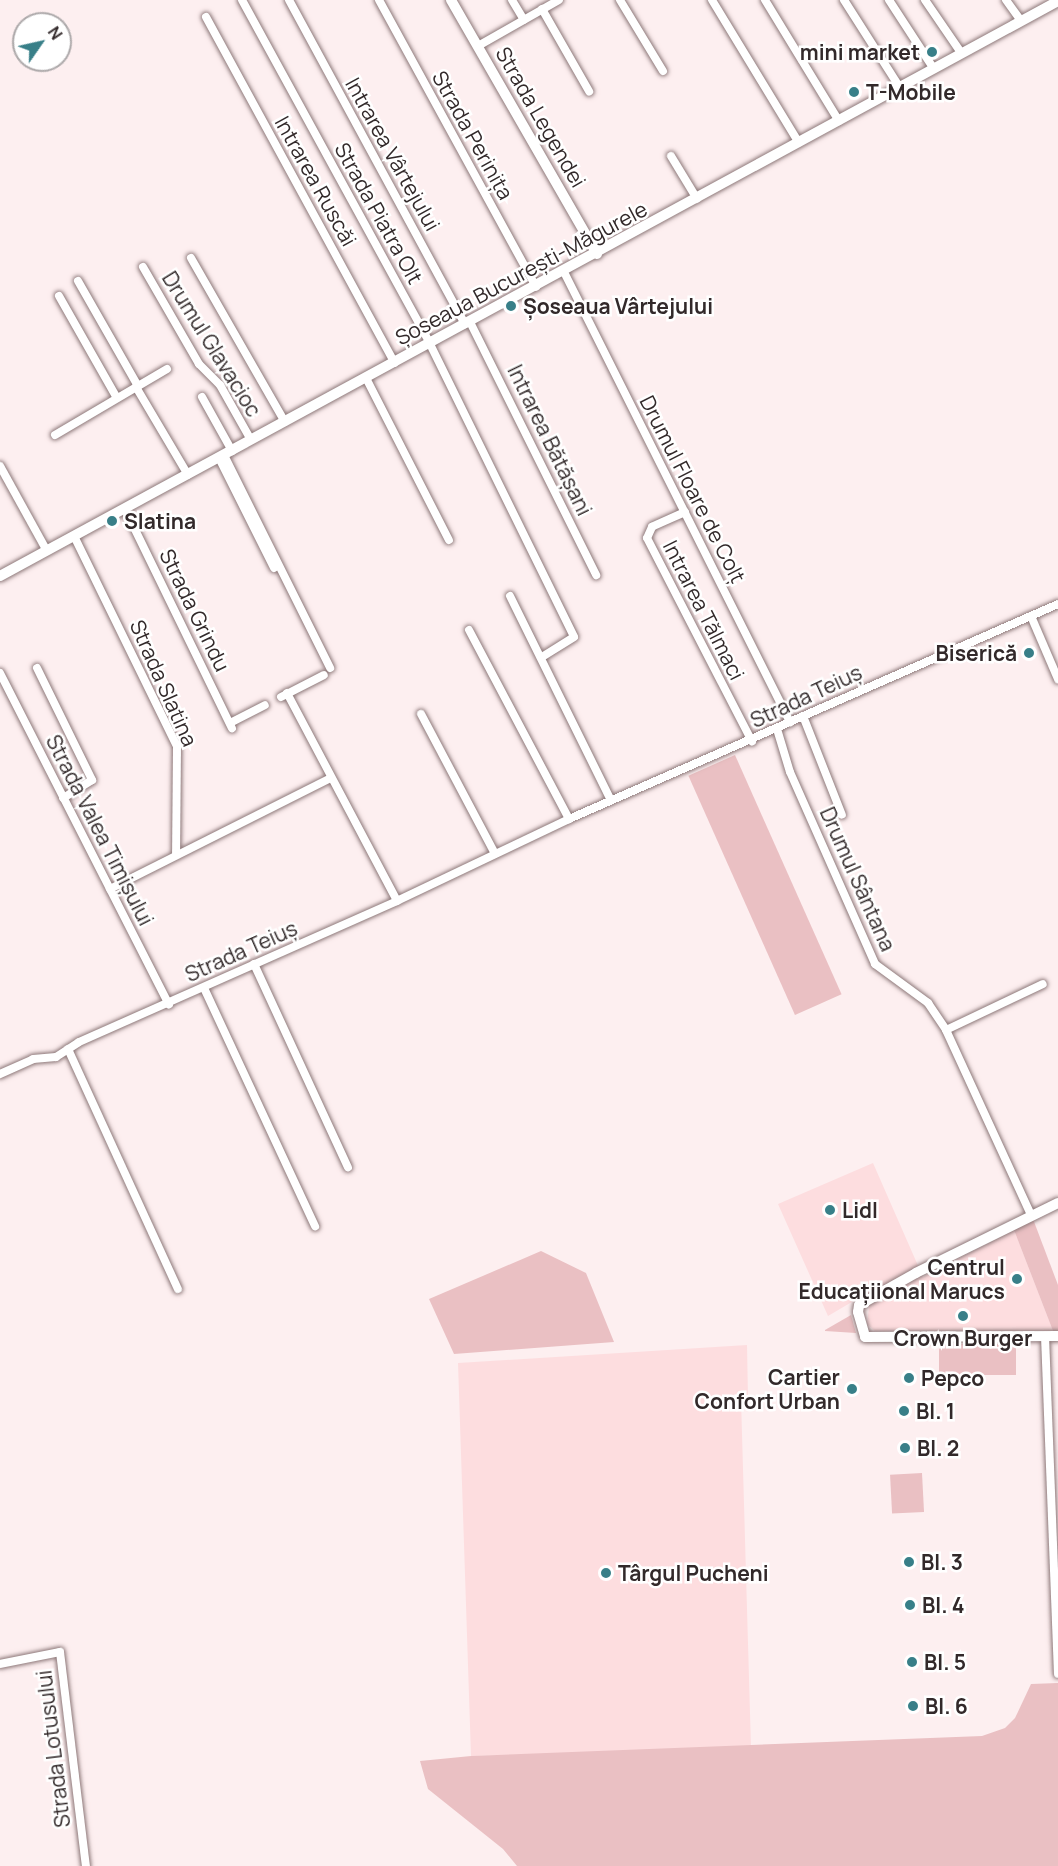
<!DOCTYPE html>
<meta charset="utf-8">
<style>
body{margin:0}
#map{position:relative;width:1058px;height:1866px;overflow:hidden;background:#fdeff0;font-family:Manrope,sans-serif}
div>[style]{position:absolute}
[style*='--x']{left:calc(var(--x)*1px);top:calc(var(--y)*1px);width:calc(var(--w)*1px);rotate:calc(var(--a)*1deg)}
.built>*{inset:0;background:#fddddf}
.green>*{inset:0;background:#eac0c3;transform-origin:0 0}
.roads{filter:drop-shadow(0 0 2px #8d7879) drop-shadow(0 0 2px #8d7879)}
.street>*{height:8px;margin:-4px;padding:0 4px;transform-origin:4px;border-radius:4px;background:#fff}
.secondary>*{height:10px;margin:-5px;padding:0 5px;transform-origin:5px;border-radius:5px;background:#fff}
.dots>*{width:16px;height:16px;translate:-50% -50%;box-sizing:border-box;border:3px solid #fff;border-radius:50%}
span{translate:-50% -50%;white-space:nowrap;text-align:center;line-height:1.15;-webkit-text-stroke:5px #fff;paint-order:stroke}
.poi-label{font-size:21px;color:#32292a;font-weight:700}
.right{translate:-100% -50%;text-align:right}
.left{translate:0 -50%;text-align:left}
.street-label{font-size:21px;color:#32292a}
.north{position:absolute;left:12px;top:12px;width:60px;height:60px;box-sizing:border-box;background:#fff;border:2px solid #ada9aa;border-radius:50%;rotate:56deg;font-size:16px;font-weight:700;line-height:24px;text-align:center;color:#32292a}
.north::after{content:'';display:block;margin:auto;width:21px;height:27px;background:#387f88;clip-path:polygon(50% 0,100% 100%,50% 72%,0 100%)}
</style>
<div id="map">
<div class="built">
<div style="clip-path:polygon(873px 1163px,923px 1277px,1014px 1230px,1053px 1331px,875px 1331px,867px 1324px,869px 1308px,862px 1296px,828px 1316px,778px 1204px)"></div>
<div style="clip-path:polygon(747px 1345px,748px 1398px,741px 1399px,751px 1748px,471px 1756px,458px 1363px)"></div>
</div>
<div class="green">
<div style="left:735px;top:755px;width:262px;height:51px;rotate:66deg"></div>
<div style="clip-path:polygon(1033px 1219px,1058px 1285px,1058px 1331px,1053px 1331px,1014px 1230px)"></div>
<div style="clip-path:polygon(541px 1251px,586px 1273px,614px 1342px,454px 1354px,429px 1299px)"></div>
<div style="clip-path:polygon(851px 1315px,856px 1333px,825px 1331px,825px 1330px)"></div>
<div style="left:1016px;top:1344px;width:31px;height:77px;rotate:90deg"></div>
<div style="left:922px;top:1473px;width:39px;height:32px;rotate:87deg"></div>
<div style="clip-path:polygon(1058px 1683px,1058px 1866px,517px 1866px,503px 1849px,428px 1789px,420px 1761px,471px 1756px,982px 1736px,1005px 1728px,1015px 1718px,1031px 1684px)"></div>
</div>
<div class="roads">
<div class="street">
<div style="--x:242;--y:0;--w:392;--a:61.3"></div>
<div style="--x:430;--y:344;--w:326;--a:63.8"></div>
<div style="--x:574;--y:637;--w:39;--a:148"></div>
<div style="--x:289;--y:0;--w:369;--a:61.5"></div>
<div style="--x:379;--y:0;--w:327;--a:61.3"></div>
<div style="--x:512;--y:0;--w:23;--a:59"></div>
<div style="--x:620;--y:0;--w:83;--a:58.8"></div>
<div style="--x:712;--y:0;--w:167;--a:58.7"></div>
<div style="--x:765;--y:0;--w:142;--a:58.6"></div>
<div style="--x:844;--y:0;--w:104;--a:57.5"></div>
<div style="--x:889;--y:0;--w:82;--a:56.9"></div>
<div style="--x:925;--y:0;--w:65;--a:55.6"></div>
<div style="--x:1006;--y:0;--w:26;--a:54"></div>
<div style="--x:542;--y:9;--w:95;--a:60.2"></div>
<div style="--x:206;--y:17;--w:394;--a:61.4"></div>
<div style="--x:478;--y:46;--w:93;--a:-29.6"></div>
<div style="--x:671;--y:156;--w:50;--a:58.8"></div>
<div style="--x:191;--y:258;--w:189;--a:60.2"></div>
<div style="--x:143;--y:267;--w:112;--a:60"></div>
<div style="--x:199;--y:364;--w:30;--a:45"></div>
<div style="--x:220;--y:385;--w:63;--a:60.6"></div>
<div style="--x:564;--y:272;--w:504;--a:63.33"></div>
<div style="--x:78;--y:281;--w:121;--a:60.3"></div>
<div style="--x:59;--y:296;--w:117;--a:60.4"></div>
<div style="--x:470;--y:322;--w:283;--a:63.5"></div>
<div style="--x:366;--y:378;--w:182;--a:62.9"></div>
<div style="--x:136;--y:387;--w:102;--a:59.4"></div>
<div style="--x:202;--y:397;--w:62;--a:60.9"></div>
<div style="--x:55;--y:435;--w:130;--a:-30.5"></div>
<div style="--x:224;--y:455;--w:238;--a:63.5"></div>
<div style="--x:219;--y:458;--w:123;--a:63.4"></div>
<div style="--x:0;--y:466;--w:97;--a:61.1"></div>
<div style="--x:125;--y:509;--w:244;--a:64"></div>
<div style="--x:685;--y:512;--w:36;--a:156"></div>
<div style="--x:652;--y:527;--w:12;--a:114"></div>
<div style="--x:647;--y:538;--w:229;--a:62.7"></div>
<div style="--x:74;--y:536;--w:234;--a:63.9"></div>
<div style="--x:177;--y:746;--w:108;--a:90.5"></div>
<div style="--x:510;--y:596;--w:228;--a:63.7"></div>
<div style="--x:1031;--y:616;--w:69;--a:66.8"></div>
<div style="--x:469;--y:630;--w:214;--a:62.1"></div>
<div style="--x:37;--y:668;--w:125;--a:63.8"></div>
<div style="--x:92;--y:780;--w:34;--a:148"></div>
<div style="--x:0;--y:673;--w:372;--a:63"></div>
<div style="--x:287;--y:693;--w:235;--a:62.1"></div>
<div style="--x:281;--y:697;--w:48;--a:-27.1"></div>
<div style="--x:421;--y:714;--w:158;--a:62.1"></div>
<div style="--x:803;--y:716;--w:106;--a:68.5"></div>
<div style="--x:230;--y:723;--w:39;--a:-27"></div>
<div style="--x:777;--y:729;--w:45;--a:73.2"></div>
<div style="--x:790;--y:772;--w:210;--a:66.1"></div>
<div style="--x:875;--y:964;--w:66;--a:36.3"></div>
<div style="--x:928;--y:1003;--w:32;--a:56"></div>
<div style="--x:946;--y:1030;--w:204;--a:65.3"></div>
<div style="--x:110;--y:889;--w:247;--a:-26.7"></div>
<div style="--x:254;--y:964;--w:224;--a:65.2"></div>
<div style="--x:204;--y:988;--w:263;--a:65"></div>
<div style="--x:946;--y:1030;--w:107;--a:-25.4"></div>
<div style="--x:68;--y:1049;--w:264;--a:65.4"></div>
<div style="--x:0;--y:1074;--w:36;--a:-24"></div>
<div style="--x:33;--y:1059;--w:23;--a:-5"></div>
<div style="--x:56;--y:1057;--w:27;--a:-33"></div>
<div style="--x:79;--y:1042;--w:348;--a:-23.9"></div>
<div style="--x:397;--y:901;--w:191;--a:-25.5"></div>
<div style="--x:569;--y:819;--w:534;--a:-23.73"></div>
<div style="--x:1045;--y:1336;--w:338;--a:87.8"></div>
<div style="--x:0;--y:1664;--w:61;--a:-11.3"></div>
<div style="--x:60;--y:1652;--w:216;--a:83.1"></div>
</div>
<div class="secondary">
<div style="--x:451;--y:0;--w:293;--a:60.1"></div>
<div style="--x:0;--y:576;--w:1204;--a:-28.52"></div>
<div style="--x:1058;--y:1203;--w:158;--a:153.8"></div>
<div style="--x:916;--y:1273;--w:65;--a:150.7"></div>
<div style="--x:859;--y:1305;--w:7;--a:98"></div>
<div style="--x:858;--y:1312;--w:26;--a:74"></div>
<div style="--x:865;--y:1337;--w:193;--a:-0.3"></div>
</div>
</div>
<div class="dots">
<div style="left:932px;top:52px;background:#387f88"></div>
<div style="left:854px;top:92px;background:#387f88"></div>
<div style="left:511px;top:306px;background:#387f88"></div>
<div style="left:112px;top:521px;background:#387f88"></div>
<div style="left:1029px;top:653px;background:#387f88"></div>
<div style="left:830px;top:1210px;background:#387f88"></div>
<div style="left:1017px;top:1279px;background:#387f88"></div>
<div style="left:963px;top:1316px;background:#387f88"></div>
<div style="left:909px;top:1378px;background:#387f88"></div>
<div style="left:852px;top:1389px;background:#387f88"></div>
<div style="left:904px;top:1411px;background:#387f88"></div>
<div style="left:905px;top:1448px;background:#387f88"></div>
<div style="left:909px;top:1562px;background:#387f88"></div>
<div style="left:606px;top:1573px;background:#387f88"></div>
<div style="left:910px;top:1605px;background:#387f88"></div>
<div style="left:912px;top:1662px;background:#387f88"></div>
<div style="left:913px;top:1706px;background:#387f88"></div>
</div>
<div class="poi-label">
<span class="right" style="left:920px;top:52px">mini market</span>
<span class="left" style="left:866px;top:92px">T-Mobile</span>
<span class="left" style="left:523px;top:306px">Șoseaua Vârtejului</span>
<span class="left" style="left:124px;top:521px">Slatina</span>
<span class="right" style="left:1017px;top:653px">Biserică</span>
<span class="left" style="left:842px;top:1210px">Lidl</span>
<span class="right" style="left:1005px;top:1279px">Centrul<br>Educațiional Marucs</span>
<span style="left:963px;top:1338px">Crown Burger</span>
<span class="right" style="left:840px;top:1389px">Cartier<br>Confort Urban</span>
<span class="left" style="left:921px;top:1378px">Pepco</span>
<span class="left" style="left:916px;top:1411px">Bl. 1</span>
<span class="left" style="left:917px;top:1448px">Bl. 2</span>
<span class="left" style="left:921px;top:1562px">Bl. 3</span>
<span class="left" style="left:618px;top:1573px">Târgul Pucheni</span>
<span class="left" style="left:922px;top:1605px">Bl. 4</span>
<span class="left" style="left:924px;top:1662px">Bl. 5</span>
<span class="left" style="left:925px;top:1706px">Bl. 6</span>
</div>
<div class="street-label">
<span style="left:541px;top:117px;rotate:60deg">Strada Legendei</span>
<span style="left:473px;top:135px;rotate:61deg">Strada Perinița</span>
<span style="left:393px;top:154px;rotate:61deg">Intrarea Vârtejului</span>
<span style="left:316px;top:181px;rotate:61deg">Intrarea Ruscăi</span>
<span style="left:379px;top:213px;rotate:61deg">Strada Piatra Olt</span>
<span style="left:521px;top:273px;rotate:-28deg">Șoseaua București-Măgurele</span>
<span style="left:212px;top:344px;rotate:58deg">Drumul Glavacioc</span>
<span style="left:550px;top:440px;rotate:64deg">Intrarea Bătășani</span>
<span style="left:693px;top:489px;rotate:63deg">Drumul Floare de Colț</span>
<span style="left:195px;top:610px;rotate:64deg">Strada Grindu</span>
<span style="left:704px;top:610px;rotate:63deg">Intrarea Tălmaci</span>
<span style="left:164px;top:683px;rotate:66deg">Strada Slatina</span>
<span style="left:806px;top:696px;rotate:-25deg">Strada Teiuș</span>
<span style="left:100px;top:830px;rotate:63deg">Strada Valea Timișului</span>
<span style="left:858px;top:879px;rotate:66deg">Drumul Sântana</span>
<span style="left:241px;top:951px;rotate:-24deg">Strada Teiuș</span>
<span style="left:53px;top:1749px;rotate:-97deg">Strada Lotusului</span>
</div>
<div class="north">N</div>
</div>
